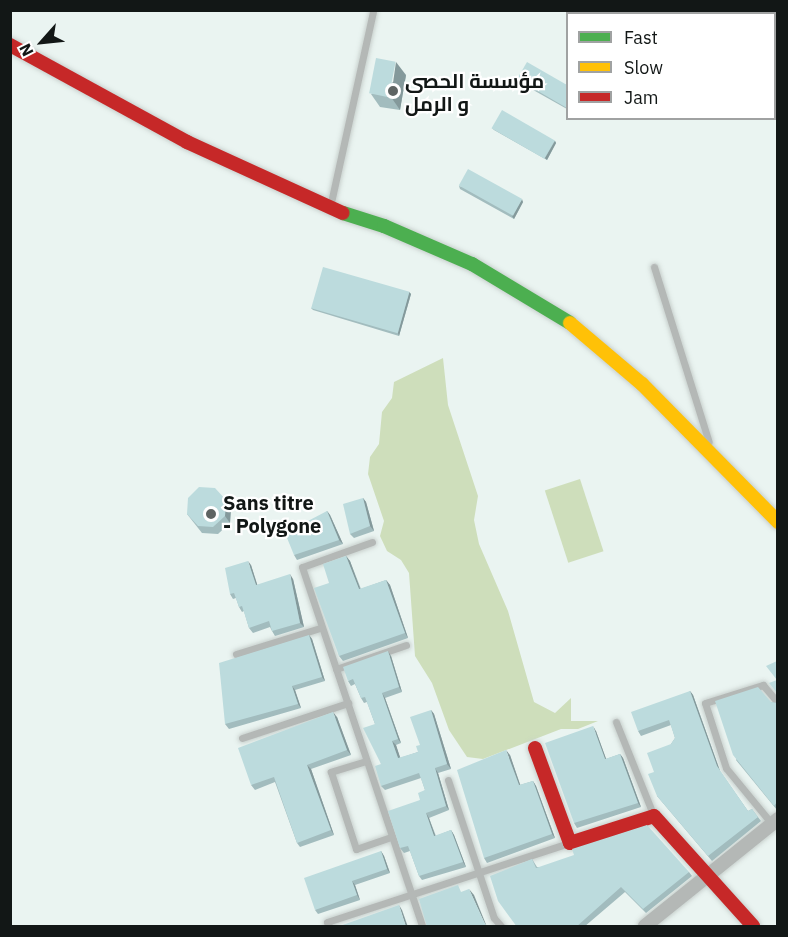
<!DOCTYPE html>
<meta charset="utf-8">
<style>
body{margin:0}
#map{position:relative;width:788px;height:937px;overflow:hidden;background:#eaf4f1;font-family:"IBM Plex Sans",Cairo,sans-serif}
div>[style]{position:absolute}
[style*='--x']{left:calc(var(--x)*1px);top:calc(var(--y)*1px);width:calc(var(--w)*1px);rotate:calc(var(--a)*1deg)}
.green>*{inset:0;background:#cedebb;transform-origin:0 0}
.roads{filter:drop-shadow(0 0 2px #c8d0cd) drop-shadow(0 0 2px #c8d0cd)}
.lane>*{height:7px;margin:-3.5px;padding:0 3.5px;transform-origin:3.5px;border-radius:3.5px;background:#b4b8b6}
.street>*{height:14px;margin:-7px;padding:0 7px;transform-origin:7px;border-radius:7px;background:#b4b8b6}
.fast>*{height:14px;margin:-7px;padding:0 7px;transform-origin:7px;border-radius:7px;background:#4caf50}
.slow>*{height:14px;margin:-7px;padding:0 7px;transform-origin:7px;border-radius:7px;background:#ffc107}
.jam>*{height:14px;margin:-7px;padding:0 7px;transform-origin:7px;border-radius:7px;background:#c62828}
.wall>*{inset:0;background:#a2bcbe}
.shaded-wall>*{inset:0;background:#84999b}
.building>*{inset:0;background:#bcdbdd;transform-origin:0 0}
.dots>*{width:16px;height:16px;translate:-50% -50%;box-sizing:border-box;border:3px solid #fff;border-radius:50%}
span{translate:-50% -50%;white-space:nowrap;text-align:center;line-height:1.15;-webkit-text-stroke:4.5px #fff;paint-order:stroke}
.poi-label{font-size:20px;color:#121716;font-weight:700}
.left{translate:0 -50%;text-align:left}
.frame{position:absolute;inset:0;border:12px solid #121716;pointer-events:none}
.legend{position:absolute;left:566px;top:12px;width:210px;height:108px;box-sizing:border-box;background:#fff;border:2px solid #a0a2a2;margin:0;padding:8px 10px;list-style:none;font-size:18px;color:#121716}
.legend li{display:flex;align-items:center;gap:12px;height:30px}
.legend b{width:30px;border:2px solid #a0a2a2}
.north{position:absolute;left:12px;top:12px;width:60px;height:60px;-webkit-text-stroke:4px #fff;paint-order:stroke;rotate:243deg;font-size:16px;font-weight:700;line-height:24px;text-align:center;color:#121716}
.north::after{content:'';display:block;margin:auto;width:21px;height:27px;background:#121716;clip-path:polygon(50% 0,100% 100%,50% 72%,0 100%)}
</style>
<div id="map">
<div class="green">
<div style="clip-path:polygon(443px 358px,448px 405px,478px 496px,474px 520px,479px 544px,508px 611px,534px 702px,555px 713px,571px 698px,571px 721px,598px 721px,578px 729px,561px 729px,483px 759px,467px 757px,449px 730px,432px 683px,415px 656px,409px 573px,401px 560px,387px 551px,380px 536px,384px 521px,368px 474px,370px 457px,379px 444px,382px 412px,392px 398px,394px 382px)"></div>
<div style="left:580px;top:479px;width:76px;height:37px;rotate:72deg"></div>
</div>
<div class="roads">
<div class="lane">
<div style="--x:330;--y:207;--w:200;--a:-77.6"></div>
<div style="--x:654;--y:267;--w:183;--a:72.6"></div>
<div style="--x:372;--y:542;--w:74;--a:160.3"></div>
<div style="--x:302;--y:567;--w:379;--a:71.5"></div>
<div style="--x:236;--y:654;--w:88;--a:-17.2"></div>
<div style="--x:336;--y:669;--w:74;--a:-18.9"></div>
<div style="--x:616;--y:722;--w:99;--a:68.1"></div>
<div style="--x:242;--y:738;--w:112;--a:-18.3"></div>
<div style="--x:366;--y:761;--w:37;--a:163"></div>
<div style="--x:331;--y:772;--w:81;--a:72"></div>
<div style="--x:356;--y:849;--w:37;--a:-19"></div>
<div style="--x:448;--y:780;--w:145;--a:71.6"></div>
<div style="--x:494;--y:918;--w:11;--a:49"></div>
<div style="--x:772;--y:824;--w:72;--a:-129.4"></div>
<div style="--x:726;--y:768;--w:68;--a:-107.9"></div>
<div style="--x:705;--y:703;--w:61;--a:-17.2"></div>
<div style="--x:763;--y:685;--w:23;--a:50"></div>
<div style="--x:329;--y:926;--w:4;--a:-117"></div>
<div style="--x:327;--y:922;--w:254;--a:-18.1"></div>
</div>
<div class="street">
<div style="--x:645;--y:926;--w:171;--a:-38.8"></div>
</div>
<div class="fast">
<div style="--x:343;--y:213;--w:43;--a:17.6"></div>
<div style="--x:384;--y:226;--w:96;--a:23.4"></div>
<div style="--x:472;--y:264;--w:114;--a:31"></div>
</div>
<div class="slow">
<div style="--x:570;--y:323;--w:94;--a:40.3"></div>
<div style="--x:642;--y:384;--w:194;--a:45.4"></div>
</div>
<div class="jam">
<div style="--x:767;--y:10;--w:4;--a:90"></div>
<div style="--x:10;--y:45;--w:202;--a:28.7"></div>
<div style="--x:187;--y:142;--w:171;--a:24.5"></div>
<div style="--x:774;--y:45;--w:13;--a:72"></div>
<div style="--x:535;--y:748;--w:101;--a:69.8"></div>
<div style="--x:570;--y:843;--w:88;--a:-17.8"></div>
<div style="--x:654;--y:816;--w:148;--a:48"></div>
</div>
</div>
<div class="wall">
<div style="clip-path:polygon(406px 75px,400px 110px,380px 107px,371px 94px)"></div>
<div style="clip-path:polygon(517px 79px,567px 85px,567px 109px,519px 82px)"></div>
<div style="clip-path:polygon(492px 128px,555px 141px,556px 143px,547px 160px,494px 130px)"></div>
<div style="clip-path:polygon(459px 186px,523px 202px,514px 219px,460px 189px)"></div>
<div style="clip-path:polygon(409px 292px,411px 294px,399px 336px,313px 310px,311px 308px)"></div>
<div style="clip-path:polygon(363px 498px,366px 502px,374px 531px,354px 538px,350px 534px)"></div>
<div style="clip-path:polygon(226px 500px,231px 507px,230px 523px,218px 534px,202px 533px,187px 514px)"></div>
<div style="clip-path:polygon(327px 511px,330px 515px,343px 544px,297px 560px,294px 555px)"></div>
<div style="clip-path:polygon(346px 556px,350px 561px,361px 589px,386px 580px,390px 585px,408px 638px,343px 661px,339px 656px,329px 583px)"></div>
<div style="clip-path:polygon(251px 565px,257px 585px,293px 579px,304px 627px,275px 636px,272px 631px,270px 627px,253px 633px,249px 628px,244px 611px,242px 612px,239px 607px,236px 598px,233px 599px,230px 594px)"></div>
<div style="clip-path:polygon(309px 635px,312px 639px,325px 681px,295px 690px,301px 708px,229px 729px,225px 724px)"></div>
<div style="clip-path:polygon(391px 656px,402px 692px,385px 698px,401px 743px,396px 745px,400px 758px,418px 752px,431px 710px,434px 714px,451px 769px,438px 773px,449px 810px,429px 818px,436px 836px,451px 830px,454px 835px,466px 867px,422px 880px,419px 876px,410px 851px,404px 853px,400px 848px,420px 800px,425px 790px,421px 778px,385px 790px,381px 786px,381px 764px,375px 724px,367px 702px,364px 703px,361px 698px,355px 684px,351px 686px,348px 681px)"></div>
<div style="clip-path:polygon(690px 691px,693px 695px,720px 771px,748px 811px,752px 809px,761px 821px,712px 861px,657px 796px,671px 744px,675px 738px,671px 725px,641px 736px,638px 731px)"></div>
<div style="clip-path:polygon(771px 702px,777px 703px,777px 810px,736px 760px)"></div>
<div style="clip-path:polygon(337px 717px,351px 755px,311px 769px,334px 835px,300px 847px,297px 843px,275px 782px,255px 790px,251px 785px)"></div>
<div style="clip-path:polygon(596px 731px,606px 759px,620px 754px,623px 758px,641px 807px,577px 828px,574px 823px)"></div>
<div style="clip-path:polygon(510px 755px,520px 785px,533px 781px,536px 786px,555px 838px,487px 863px,484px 858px)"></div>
<div style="clip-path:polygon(381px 851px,384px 856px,390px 873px,355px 885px,360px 900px,318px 914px,315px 910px)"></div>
<div style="clip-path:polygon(532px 859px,537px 867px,689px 872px,692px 876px,646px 913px,625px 892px,584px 927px,517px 927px)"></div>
</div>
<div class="shaded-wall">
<div style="clip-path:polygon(396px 62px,406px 75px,400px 110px,391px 97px)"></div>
<div style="clip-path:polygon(555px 141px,556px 143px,547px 160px,545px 158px)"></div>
<div style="clip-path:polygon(522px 199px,523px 202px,514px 219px,512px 216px)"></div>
<div style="clip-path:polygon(409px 292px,411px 294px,399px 336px,398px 333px)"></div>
<div style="clip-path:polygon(363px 498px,366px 502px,374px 531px,370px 526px)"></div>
<div style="clip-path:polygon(226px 500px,231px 507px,230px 523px,225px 516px)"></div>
<div style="clip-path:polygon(327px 511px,330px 515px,343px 544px,339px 540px)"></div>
<div style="clip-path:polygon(346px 556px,350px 561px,362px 594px,359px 589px)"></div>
<div style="clip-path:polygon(248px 561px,251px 565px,259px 590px,256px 585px)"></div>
<div style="clip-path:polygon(290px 574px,293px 579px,304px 627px,300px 623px)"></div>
<div style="clip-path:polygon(386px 580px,390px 585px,408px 638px,405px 633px)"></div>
<div style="clip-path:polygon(309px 635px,312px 639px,325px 681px,322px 677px)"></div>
<div style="clip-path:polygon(388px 651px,391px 656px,402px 692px,399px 687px)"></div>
<div style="clip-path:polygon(292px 686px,295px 690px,301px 708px,298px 704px)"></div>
<div style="clip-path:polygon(690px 691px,693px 695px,720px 771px,717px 766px)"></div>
<div style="clip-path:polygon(382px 693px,385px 698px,401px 743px,398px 739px)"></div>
<div style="clip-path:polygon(431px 710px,434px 714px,451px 769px,447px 764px)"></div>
<div style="clip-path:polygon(333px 712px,337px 717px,351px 755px,347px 750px)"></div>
<div style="clip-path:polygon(593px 726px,596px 731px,608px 764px,605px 759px)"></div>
<div style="clip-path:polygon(392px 741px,396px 745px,402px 763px,398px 758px)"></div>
<div style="clip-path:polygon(506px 750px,510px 755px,522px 790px,519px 785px)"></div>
<div style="clip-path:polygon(620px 754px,623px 758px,641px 807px,638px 803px)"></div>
<div style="clip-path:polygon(307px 765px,311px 769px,334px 835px,331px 830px)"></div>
<div style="clip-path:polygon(435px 768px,438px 773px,449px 810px,446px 806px)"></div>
<div style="clip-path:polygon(533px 781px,536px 786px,555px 838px,552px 834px)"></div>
<div style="clip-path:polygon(426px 813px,429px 818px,437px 841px,434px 836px)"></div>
<div style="clip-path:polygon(451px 830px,454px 835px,466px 867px,463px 862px)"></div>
<div style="clip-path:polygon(381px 851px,384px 856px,390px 873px,387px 869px)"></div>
<div style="clip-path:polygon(352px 881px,355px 885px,360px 900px,357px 895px)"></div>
<div style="clip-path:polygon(469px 889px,474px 895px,487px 927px,484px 922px)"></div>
<div style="clip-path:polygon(399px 905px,402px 910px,408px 927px,406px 927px)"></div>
</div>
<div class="building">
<div style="left:668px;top:10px;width:52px;height:4px"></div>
<div style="left:376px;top:58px;width:20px;height:36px;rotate:11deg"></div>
<div style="clip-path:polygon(527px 62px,567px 85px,567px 108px,517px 79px)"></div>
<div style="left:502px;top:110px;width:61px;height:21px;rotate:30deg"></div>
<div style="left:468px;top:169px;width:62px;height:19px;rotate:29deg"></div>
<div style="left:323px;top:267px;width:90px;height:43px;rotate:16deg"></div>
<div style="clip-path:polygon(199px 487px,215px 488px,226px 500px,225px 516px,213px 527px,198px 526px,187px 514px,188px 498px)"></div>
<div style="clip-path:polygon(363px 498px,370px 526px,350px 534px,343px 504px)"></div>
<div style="clip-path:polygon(327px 511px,339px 540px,294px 555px,285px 533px)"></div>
<div style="clip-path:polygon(346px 556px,359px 589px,386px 580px,405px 633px,339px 656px,314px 588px,329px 583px,323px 564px)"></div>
<div style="clip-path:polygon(248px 561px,256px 585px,290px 574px,300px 623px,272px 631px,269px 621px,249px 628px,242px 606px,239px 607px,234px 593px,230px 594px,225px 568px)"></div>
<div style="clip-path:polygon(309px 635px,322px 677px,292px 686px,298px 704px,225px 724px,219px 663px)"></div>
<div style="clip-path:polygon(388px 651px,399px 687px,382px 693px,398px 739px,392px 741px,398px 758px,418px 752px,416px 746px,420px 745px,410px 717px,431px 710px,447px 764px,435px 768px,446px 806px,426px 813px,434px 836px,451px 830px,463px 862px,419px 876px,408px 846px,400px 848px,388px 811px,420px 800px,418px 793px,425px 790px,419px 773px,381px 786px,375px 766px,381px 764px,363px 728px,375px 724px,365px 697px,361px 698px,353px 679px,348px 681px,343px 667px)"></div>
<div style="clip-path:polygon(777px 661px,777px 693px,769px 683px,777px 680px,766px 666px)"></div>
<div style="clip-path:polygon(758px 687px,771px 702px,777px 703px,777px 802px,774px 806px,733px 755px,715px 701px)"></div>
<div style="clip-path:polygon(690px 691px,717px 766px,748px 811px,752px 809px,758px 817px,708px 856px,657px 796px,648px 774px,654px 772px,647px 753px,671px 744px,675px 738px,669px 720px,638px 731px,631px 712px)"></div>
<div style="clip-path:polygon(333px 712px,347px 750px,307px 765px,331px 830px,297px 843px,274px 777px,251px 785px,238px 748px)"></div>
<div style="clip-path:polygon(593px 726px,605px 759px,620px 754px,638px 803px,574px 823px,545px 743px)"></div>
<div style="clip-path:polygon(506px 750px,519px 785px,533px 781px,552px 834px,484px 858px,457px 770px)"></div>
<div style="clip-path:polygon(647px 825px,689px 872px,643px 909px,621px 887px,576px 927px,517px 927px,498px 901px,490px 876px,532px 859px,536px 868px,574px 855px,572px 849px)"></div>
<div style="clip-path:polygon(381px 851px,387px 869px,352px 881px,357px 895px,315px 910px,304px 878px)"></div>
<div style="clip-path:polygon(458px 885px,461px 892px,469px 889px,484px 922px,487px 927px,427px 927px,419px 899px)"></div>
<div style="clip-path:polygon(399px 905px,406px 927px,337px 927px)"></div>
</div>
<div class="dots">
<div style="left:393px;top:91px;background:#5e6463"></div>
<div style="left:211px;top:514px;background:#5e6463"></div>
</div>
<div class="poi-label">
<span class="left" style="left:405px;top:92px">مؤسسة الحصى<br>و الرمل</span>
<span class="left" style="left:223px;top:514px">Sans titre<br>- Polygone</span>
</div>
<div class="frame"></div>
<ul class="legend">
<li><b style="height:8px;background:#4caf50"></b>Fast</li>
<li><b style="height:8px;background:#ffc107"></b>Slow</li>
<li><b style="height:8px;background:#c62828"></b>Jam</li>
</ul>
<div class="north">N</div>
</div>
